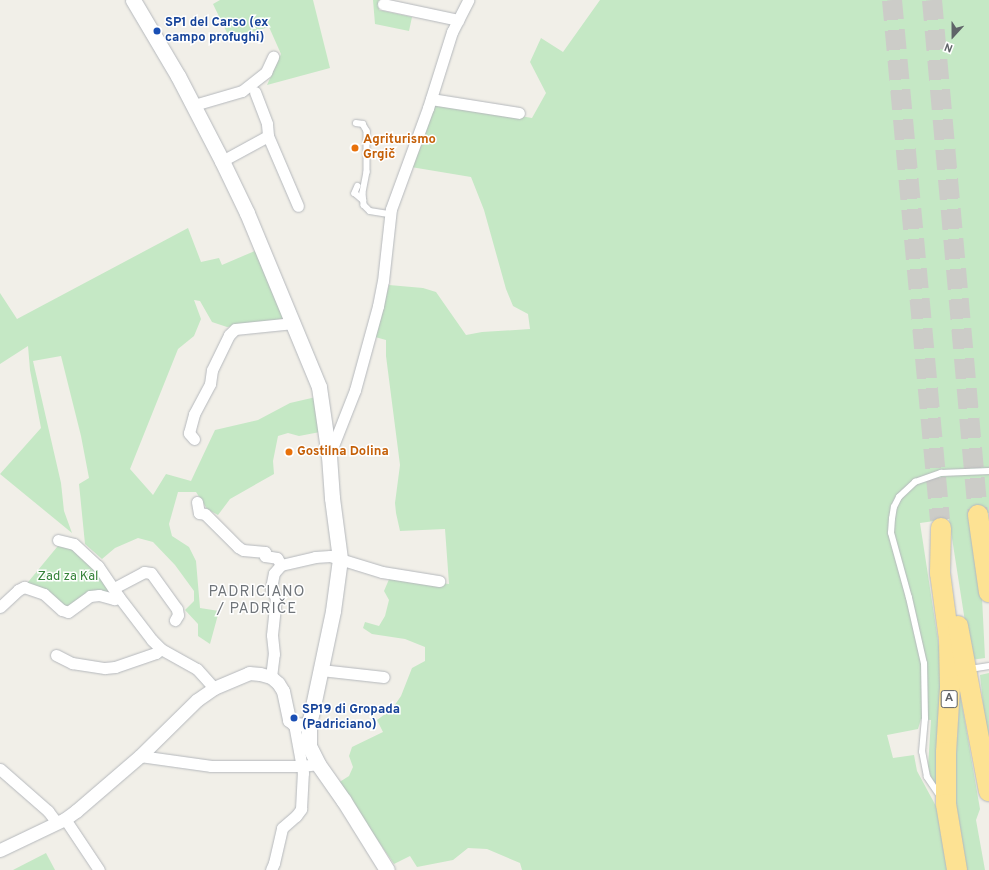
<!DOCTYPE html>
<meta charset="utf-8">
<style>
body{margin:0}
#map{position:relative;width:989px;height:870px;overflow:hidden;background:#f1efe8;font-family:Overpass,sans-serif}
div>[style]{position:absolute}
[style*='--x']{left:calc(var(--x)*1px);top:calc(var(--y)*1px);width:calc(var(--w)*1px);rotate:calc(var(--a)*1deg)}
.green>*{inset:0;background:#c5e8c5}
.motorway-tunnel>*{height:20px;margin-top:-10px;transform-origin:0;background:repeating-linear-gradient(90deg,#ccccc8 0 20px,transparent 0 30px)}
.roads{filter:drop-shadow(0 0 1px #b5b8bc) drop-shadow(0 0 1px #b5b8bc)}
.service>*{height:5.5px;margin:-2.75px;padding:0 2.75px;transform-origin:2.75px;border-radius:2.75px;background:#fff}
.minor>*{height:11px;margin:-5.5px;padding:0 5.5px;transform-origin:5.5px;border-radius:5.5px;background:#fff}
.tertiary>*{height:13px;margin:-6.5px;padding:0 6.5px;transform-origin:6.5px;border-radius:6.5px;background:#fff}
.secondary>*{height:15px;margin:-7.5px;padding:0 7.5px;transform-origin:7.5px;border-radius:7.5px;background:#fff}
.motorway>*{height:20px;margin:-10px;padding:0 10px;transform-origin:10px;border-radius:10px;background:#fde293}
.dots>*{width:11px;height:11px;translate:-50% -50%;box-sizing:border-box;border:2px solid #fff;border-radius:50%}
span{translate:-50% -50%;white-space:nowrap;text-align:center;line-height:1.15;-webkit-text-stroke:3px #fff;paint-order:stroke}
.shield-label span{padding:1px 3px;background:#fff;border:1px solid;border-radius:3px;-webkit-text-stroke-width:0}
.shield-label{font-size:12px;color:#5f6368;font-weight:700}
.transit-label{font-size:13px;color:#164399;font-weight:700}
.left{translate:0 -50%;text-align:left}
.food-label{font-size:13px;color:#c56008;font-weight:700}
.park-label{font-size:13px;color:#348238}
.quarter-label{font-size:15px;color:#70757a;letter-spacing:1px}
.north{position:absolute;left:933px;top:16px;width:40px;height:40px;-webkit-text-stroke:3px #fff;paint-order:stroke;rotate:201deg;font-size:11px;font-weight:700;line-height:16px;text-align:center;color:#5f6368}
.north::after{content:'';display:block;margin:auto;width:14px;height:18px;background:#5f6368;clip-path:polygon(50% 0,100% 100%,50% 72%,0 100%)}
</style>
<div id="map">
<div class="green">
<div style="clip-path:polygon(220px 0,313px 0,330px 68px,267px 85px,281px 54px,269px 27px,230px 39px,213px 4px)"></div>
<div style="clip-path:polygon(373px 0,380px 0,379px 10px,412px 17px,409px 31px,375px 24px)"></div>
<div style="clip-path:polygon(600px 0,989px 0,989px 513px,972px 516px,982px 597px,985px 658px,971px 660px,949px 519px,920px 523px,941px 660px,938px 785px,936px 785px,931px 777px,928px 767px,931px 720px,921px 719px,918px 729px,887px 735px,893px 758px,914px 755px,917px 771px,937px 808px,949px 870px,522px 870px,520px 863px,487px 849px,468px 848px,453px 860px,417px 867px,410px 856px,394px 864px,338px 783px,349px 776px,353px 767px,349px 756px,352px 747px,383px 732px,377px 720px,392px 709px,401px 696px,412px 668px,425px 661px,425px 647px,405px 639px,372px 634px,363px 628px,365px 622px,379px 626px,385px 616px,389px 600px,384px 591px,390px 577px,449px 584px,445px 529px,400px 531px,396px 513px,395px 503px,400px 465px,386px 356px,386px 340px,375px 337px,389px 285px,423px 288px,436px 292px,466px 335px,482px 332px,530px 329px,528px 314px,513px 306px,506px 289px,484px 210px,471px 177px,411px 167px,434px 102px,532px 118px,546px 93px,530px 62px,541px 38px,563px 52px)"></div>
<div style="clip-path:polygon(188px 228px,201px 262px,219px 258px,222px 265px,257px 250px,285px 319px,227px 327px,212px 322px,200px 301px,194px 300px,201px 319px,194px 336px,178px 349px,130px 469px,153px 495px,166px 474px,191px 481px,215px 430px,258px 420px,290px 403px,316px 397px,320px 432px,299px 436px,288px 433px,278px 436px,273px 461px,274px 474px,230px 499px,218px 515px,207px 509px,196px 492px,178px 492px,169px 524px,172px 536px,189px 547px,196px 561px,200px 608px,219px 611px,210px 644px,198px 636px,198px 624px,185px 610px,194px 601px,194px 591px,175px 565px,153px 542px,138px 538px,115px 548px,102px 559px,85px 544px,79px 484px,89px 478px,81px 436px,61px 356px,33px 361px,61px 483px,64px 511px,72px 533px,0 474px,41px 428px,30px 370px,28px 346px,0 364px,0 293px,17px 319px)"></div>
<div style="clip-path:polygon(62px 541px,74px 544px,119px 597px,99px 595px,68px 612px,24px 587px)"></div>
<div style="clip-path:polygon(989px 673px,989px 758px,980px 675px)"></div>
<div style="clip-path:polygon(960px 693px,980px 809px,976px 820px,985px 870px,963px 870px,953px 802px)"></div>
<div style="clip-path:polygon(46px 853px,55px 870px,13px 870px)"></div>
</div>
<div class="motorway-tunnel">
<div style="--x:892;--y:0;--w:522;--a:84.73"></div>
<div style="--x:932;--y:0;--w:517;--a:84.9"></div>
</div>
<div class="roads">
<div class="service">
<div style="--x:356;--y:123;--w:7;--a:8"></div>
<div style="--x:363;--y:124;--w:8;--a:60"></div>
<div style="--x:367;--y:131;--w:41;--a:90"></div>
<div style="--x:367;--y:172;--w:21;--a:101"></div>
<div style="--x:363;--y:193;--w:12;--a:85"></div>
<div style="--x:364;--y:205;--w:8;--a:45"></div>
<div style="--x:370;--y:211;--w:20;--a:9"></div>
<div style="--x:358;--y:186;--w:8;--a:113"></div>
<div style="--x:355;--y:193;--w:11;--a:41"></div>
<div style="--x:970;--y:669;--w:19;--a:-9"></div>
<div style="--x:941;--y:798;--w:25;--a:-124"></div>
<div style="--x:927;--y:777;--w:25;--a:-101"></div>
<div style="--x:922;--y:752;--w:33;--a:-85"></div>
<div style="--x:925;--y:719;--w:55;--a:-91"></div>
<div style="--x:924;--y:664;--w:68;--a:-102.8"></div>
<div style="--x:909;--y:598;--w:67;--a:-105.5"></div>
<div style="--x:891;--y:533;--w:14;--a:-86"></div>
<div style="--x:892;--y:519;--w:12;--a:-81"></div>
<div style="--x:894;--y:507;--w:11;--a:-63"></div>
<div style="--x:899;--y:497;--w:22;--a:-43"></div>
<div style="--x:915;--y:482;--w:28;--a:-19"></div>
<div style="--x:941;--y:473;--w:48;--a:-2.4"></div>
</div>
<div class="minor">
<div style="--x:383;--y:4;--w:77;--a:12"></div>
<div style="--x:255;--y:92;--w:34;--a:69"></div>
<div style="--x:267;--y:124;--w:12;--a:85"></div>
<div style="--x:268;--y:136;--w:76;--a:66.8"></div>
<div style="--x:431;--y:99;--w:89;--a:9"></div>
<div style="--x:194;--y:105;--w:50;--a:-16.3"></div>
<div style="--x:242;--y:91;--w:31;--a:-38"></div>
<div style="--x:266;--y:72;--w:17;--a:-65"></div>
<div style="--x:222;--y:161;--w:52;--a:-28.5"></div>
<div style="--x:194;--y:439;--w:8;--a:-130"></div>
<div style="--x:189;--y:433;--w:20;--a:-75"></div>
<div style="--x:194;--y:414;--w:34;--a:-62"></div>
<div style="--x:210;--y:384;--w:14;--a:-82"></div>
<div style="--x:212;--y:370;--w:39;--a:-64"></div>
<div style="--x:229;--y:335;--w:8;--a:-45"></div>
<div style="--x:235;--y:329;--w:59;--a:-5.8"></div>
<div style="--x:329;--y:456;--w:71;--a:-68.5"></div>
<div style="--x:355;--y:390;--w:87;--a:-74.7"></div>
<div style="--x:378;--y:306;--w:25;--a:-79"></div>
<div style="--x:383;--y:281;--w:72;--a:-83.7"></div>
<div style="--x:391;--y:209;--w:108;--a:-69.9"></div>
<div style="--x:428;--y:108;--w:80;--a:-72.5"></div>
<div style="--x:452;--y:32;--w:36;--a:-63"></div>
<div style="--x:197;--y:502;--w:11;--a:80"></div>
<div style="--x:199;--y:513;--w:6;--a:9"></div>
<div style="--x:205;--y:514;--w:47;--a:45"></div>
<div style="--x:238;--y:547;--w:6;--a:31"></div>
<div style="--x:243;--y:550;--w:22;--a:5"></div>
<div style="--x:265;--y:552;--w:4;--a:90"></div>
<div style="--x:265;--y:556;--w:12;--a:9"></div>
<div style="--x:277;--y:558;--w:8;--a:60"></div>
<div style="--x:58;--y:540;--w:16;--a:14"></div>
<div style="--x:74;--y:544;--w:33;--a:43"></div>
<div style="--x:98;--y:566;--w:37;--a:56"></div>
<div style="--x:119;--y:597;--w:54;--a:52.5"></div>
<div style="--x:152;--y:640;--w:13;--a:45"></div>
<div style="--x:161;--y:649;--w:41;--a:29.1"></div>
<div style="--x:197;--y:669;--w:25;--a:48"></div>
<div style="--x:114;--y:588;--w:34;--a:-28"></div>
<div style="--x:144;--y:572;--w:7;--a:8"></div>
<div style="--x:151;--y:573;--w:44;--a:54.2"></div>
<div style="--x:177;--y:609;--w:6;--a:81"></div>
<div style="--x:178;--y:615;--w:6;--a:121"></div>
<div style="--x:0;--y:607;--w:25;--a:-43"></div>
<div style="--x:18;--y:590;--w:7;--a:-27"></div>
<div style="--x:24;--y:587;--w:21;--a:19"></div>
<div style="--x:44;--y:594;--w:24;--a:42"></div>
<div style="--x:62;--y:610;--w:6;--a:18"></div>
<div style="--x:68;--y:612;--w:27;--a:-36"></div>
<div style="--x:90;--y:596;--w:9;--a:-6"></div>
<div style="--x:99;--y:595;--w:16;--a:15"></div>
<div style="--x:114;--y:599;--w:5;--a:-22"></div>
<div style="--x:56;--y:655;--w:18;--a:27"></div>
<div style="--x:72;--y:663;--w:33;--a:9"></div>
<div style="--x:105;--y:668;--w:10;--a:-6"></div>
<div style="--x:115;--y:667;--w:43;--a:-18.9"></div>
<div style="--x:156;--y:653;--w:6;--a:-39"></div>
<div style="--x:321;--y:670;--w:63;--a:6.3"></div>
<div style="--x:271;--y:677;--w:23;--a:-83"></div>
<div style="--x:274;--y:654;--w:19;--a:-96"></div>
<div style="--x:272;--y:635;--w:37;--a:-84"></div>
<div style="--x:276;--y:598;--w:11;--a:-117"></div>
<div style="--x:271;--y:588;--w:15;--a:-79"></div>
<div style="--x:274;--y:573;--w:11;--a:-49"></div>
<div style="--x:281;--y:565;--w:35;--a:-13"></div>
<div style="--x:315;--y:557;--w:15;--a:-4"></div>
<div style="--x:330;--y:556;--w:54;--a:17.1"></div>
<div style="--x:382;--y:572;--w:58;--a:9"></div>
<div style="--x:140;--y:756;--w:72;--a:8"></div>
<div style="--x:211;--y:766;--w:91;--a:0"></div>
<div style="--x:302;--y:766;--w:16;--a:-7"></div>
<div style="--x:0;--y:769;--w:64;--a:41.2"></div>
<div style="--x:48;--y:811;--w:15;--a:53"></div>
<div style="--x:65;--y:819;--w:61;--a:56.3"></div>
<div style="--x:271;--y:870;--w:8;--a:-67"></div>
<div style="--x:274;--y:863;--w:36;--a:-77"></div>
<div style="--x:282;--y:828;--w:18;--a:-41"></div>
<div style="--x:296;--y:816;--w:9;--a:-54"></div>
<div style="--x:301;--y:809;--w:36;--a:-87"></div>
<div style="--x:303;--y:773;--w:50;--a:-100.4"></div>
</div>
<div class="tertiary">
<div style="--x:0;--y:850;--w:72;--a:-25.5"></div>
<div style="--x:65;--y:819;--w:14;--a:-36"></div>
<div style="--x:76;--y:811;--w:84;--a:-40.7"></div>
<div style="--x:140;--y:756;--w:80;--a:-44.5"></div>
<div style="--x:197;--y:700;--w:21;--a:-35"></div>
<div style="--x:214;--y:688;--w:38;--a:-23"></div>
<div style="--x:249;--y:673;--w:11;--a:5"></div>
<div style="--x:260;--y:674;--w:11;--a:15"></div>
<div style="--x:271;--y:677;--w:9;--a:41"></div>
<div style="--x:278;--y:683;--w:9;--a:58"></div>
<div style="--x:283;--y:691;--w:30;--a:78"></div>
<div style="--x:289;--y:720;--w:6;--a:39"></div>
<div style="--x:294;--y:724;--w:15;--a:4"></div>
</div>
<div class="secondary">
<div style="--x:133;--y:0;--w:88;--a:59.4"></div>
<div style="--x:178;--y:76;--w:96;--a:62.6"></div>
<div style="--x:222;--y:161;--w:58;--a:64.3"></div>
<div style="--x:247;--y:213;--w:188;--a:67.5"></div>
<div style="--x:319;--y:387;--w:70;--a:81.8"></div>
<div style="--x:329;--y:456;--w:42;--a:85.9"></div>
<div style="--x:332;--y:498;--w:62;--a:82.5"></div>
<div style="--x:340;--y:559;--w:52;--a:97.7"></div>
<div style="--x:333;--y:611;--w:116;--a:101.9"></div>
<div style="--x:309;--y:725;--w:21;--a:90"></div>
<div style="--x:309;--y:746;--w:20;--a:63"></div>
<div style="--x:318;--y:764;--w:45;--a:54.9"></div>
<div style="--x:344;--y:801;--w:81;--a:58.1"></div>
</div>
<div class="motorway">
<div style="--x:978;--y:515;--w:78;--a:81.9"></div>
<div style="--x:941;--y:528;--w:45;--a:91.3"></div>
<div style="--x:940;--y:573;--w:68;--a:82.3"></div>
<div style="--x:949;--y:640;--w:47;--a:88.8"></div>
<div style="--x:950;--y:687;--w:65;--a:93.5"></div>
<div style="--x:946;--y:752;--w:52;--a:90"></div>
<div style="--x:946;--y:804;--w:67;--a:80.5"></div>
<div style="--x:958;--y:626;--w:168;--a:79.4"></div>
</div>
</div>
<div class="dots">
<div style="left:157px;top:31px;background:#1a4fb4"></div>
<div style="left:355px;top:148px;background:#e8710a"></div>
<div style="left:289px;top:452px;background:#e8710a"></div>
<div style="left:294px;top:718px;background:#1a4fb4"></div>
</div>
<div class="shield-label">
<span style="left:949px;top:699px">A</span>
</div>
<div class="transit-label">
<span class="left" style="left:165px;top:31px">SP1 del Carso (ex<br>campo profughi)</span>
<span class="left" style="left:302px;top:718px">SP19 di Gropada<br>(Padriciano)</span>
</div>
<div class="food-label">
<span class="left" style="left:363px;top:148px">Agriturismo<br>Grgič</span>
<span class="left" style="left:297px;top:452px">Gostilna Dolina</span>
</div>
<div class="park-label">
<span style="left:68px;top:577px">Zad za Kal</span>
</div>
<div class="quarter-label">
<span style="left:257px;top:601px">PADRICIANO<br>/ PADRIČE</span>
</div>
<div class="north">N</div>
</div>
